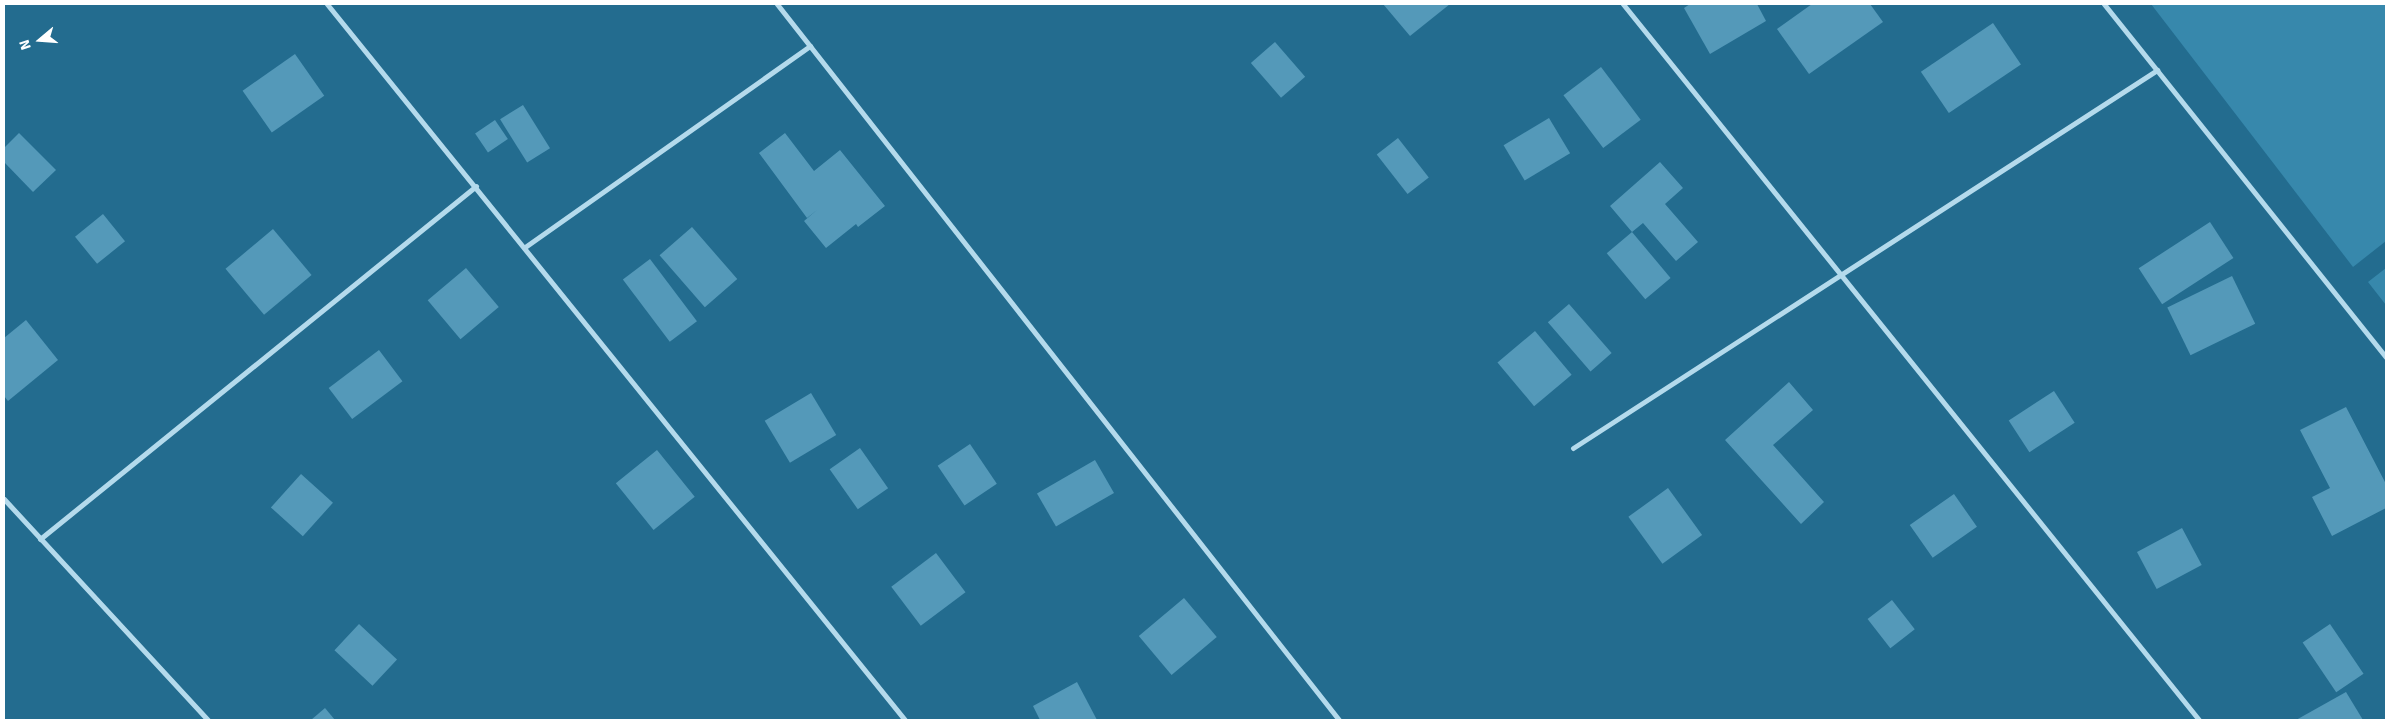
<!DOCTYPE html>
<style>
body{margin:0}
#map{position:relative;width:2390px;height:724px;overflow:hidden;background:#236c8f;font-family:Signika,sans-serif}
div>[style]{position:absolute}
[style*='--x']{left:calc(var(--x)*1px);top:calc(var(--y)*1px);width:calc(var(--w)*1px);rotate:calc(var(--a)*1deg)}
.green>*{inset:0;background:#3788ac}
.building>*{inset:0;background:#5499b9;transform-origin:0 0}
.minor>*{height:5px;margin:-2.5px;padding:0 2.5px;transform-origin:2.5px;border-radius:2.5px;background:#b4daec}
span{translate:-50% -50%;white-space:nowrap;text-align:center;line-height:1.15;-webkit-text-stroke:5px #236c8f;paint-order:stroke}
.frame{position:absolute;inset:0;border:5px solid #fff;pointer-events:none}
.north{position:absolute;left:15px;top:15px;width:50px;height:50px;-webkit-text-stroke:4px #236c8f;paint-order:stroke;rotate:252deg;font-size:14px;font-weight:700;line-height:20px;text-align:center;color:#fff}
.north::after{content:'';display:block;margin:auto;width:18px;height:22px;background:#fff;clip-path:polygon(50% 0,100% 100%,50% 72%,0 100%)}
</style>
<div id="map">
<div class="green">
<div style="clip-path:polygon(2151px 4px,2386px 4px,2386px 241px,2353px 267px)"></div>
<div style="clip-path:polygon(2386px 268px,2386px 305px,2368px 282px)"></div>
</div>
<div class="building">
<div style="clip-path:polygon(1383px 4px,1450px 4px,1410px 36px)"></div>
<div style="clip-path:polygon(1690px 4px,1757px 4px,1766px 21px,1710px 54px,1684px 8px)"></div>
<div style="clip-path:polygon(1812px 4px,1870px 4px,1883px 22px,1809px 74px,1777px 29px)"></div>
<div style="left:1993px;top:23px;width:50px;height:87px;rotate:56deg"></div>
<div style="left:1275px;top:42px;width:46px;height:32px;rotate:49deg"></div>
<div style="left:295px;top:54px;width:51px;height:64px;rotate:55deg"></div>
<div style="left:1601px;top:67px;width:66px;height:47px;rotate:53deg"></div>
<div style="left:523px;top:105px;width:51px;height:27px;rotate:58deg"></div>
<div style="left:1549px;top:118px;width:41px;height:53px;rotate:59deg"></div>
<div style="left:495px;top:120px;width:23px;height:24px;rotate:56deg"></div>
<div style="clip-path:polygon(19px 133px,56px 170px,33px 192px,4px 162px,4px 148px)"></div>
<div style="clip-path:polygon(785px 133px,814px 171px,840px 150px,885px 206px,858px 227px,856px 224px,826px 248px,804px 221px,817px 210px,807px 218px,759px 153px)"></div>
<div style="left:1398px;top:138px;width:50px;height:27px;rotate:52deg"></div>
<div style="clip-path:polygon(1660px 162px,1683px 188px,1665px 204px,1698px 242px,1676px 261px,1643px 223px,1632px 232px,1610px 206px)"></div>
<div style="left:103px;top:214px;width:35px;height:36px;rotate:51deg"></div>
<div style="left:2210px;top:222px;width:43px;height:85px;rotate:57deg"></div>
<div style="left:692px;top:227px;width:69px;height:43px;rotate:49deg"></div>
<div style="left:273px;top:229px;width:60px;height:62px;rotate:50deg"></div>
<div style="left:1632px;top:232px;width:60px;height:33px;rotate:50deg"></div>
<div style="left:650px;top:259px;width:78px;height:34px;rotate:53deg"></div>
<div style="left:466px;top:268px;width:51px;height:50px;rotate:50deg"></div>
<div style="left:2232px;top:276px;width:53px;height:72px;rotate:64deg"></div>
<div style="left:1569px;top:304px;width:65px;height:28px;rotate:49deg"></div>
<div style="clip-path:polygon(26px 320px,58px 360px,8px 401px,4px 396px,4px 338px)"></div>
<div style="left:1535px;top:331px;width:57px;height:49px;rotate:50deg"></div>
<div style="left:379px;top:350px;width:39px;height:63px;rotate:53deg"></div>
<div style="clip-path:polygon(1789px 382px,1813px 410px,1773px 445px,1824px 502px,1801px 524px,1725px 440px)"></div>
<div style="left:2054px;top:391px;width:38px;height:54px;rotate:57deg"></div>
<div style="left:811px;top:393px;width:49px;height:54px;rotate:59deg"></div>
<div style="clip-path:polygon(2346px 407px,2386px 484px,2386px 508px,2332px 536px,2312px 497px,2330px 488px,2300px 430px)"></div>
<div style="left:970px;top:444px;width:48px;height:39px;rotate:56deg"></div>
<div style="left:860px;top:448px;width:49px;height:37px;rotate:55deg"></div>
<div style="left:657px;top:450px;width:60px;height:53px;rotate:51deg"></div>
<div style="left:1095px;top:460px;width:38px;height:67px;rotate:60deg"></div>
<div style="left:301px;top:474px;width:43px;height:45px;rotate:42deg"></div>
<div style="left:1668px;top:488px;width:58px;height:49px;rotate:54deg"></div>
<div style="left:1954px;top:494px;width:40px;height:54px;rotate:55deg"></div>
<div style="left:2182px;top:528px;width:42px;height:51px;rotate:62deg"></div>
<div style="left:936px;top:553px;width:49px;height:56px;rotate:53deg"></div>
<div style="left:1184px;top:598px;width:51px;height:59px;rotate:50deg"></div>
<div style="left:1892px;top:600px;width:37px;height:31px;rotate:52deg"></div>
<div style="left:359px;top:624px;width:52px;height:36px;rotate:43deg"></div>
<div style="left:2330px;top:624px;width:60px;height:33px;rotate:56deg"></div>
<div style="clip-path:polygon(1077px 682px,1097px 720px,1040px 720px,1033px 706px)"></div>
<div style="clip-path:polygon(2346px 692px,2363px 720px,2296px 720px)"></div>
<div style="clip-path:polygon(325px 708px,335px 720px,311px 720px)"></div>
</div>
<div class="minor">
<div style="--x:327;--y:4;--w:920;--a:51.09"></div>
<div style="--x:777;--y:4;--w:910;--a:51.87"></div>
<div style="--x:1623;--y:4;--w:919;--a:51.18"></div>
<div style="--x:2104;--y:4;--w:452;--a:51.4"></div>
<div style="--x:525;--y:247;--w:349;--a:-35.2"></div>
<div style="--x:1573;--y:448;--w:696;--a:-32.91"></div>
<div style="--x:4;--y:499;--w:301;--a:47.3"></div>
<div style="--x:40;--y:539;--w:561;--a:-38.99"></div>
</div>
<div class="frame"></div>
<div class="north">N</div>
</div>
